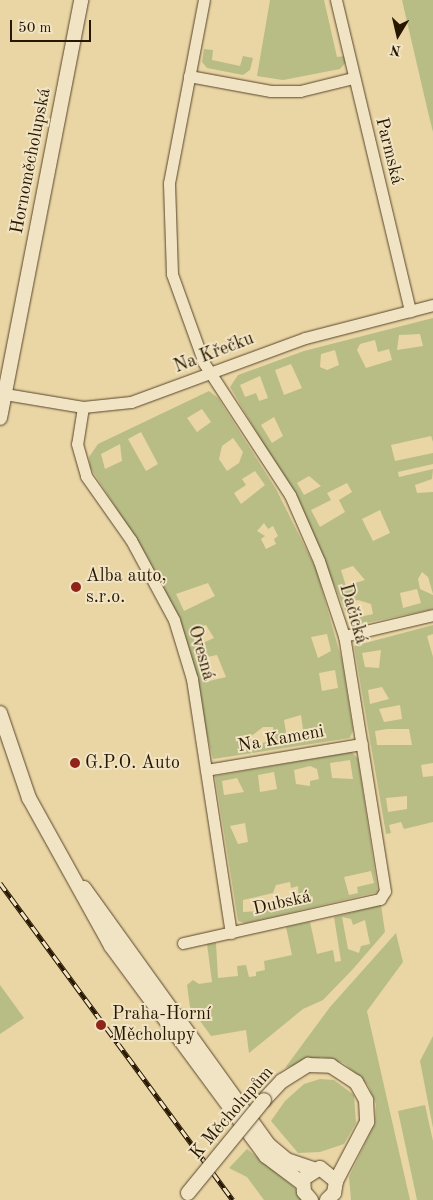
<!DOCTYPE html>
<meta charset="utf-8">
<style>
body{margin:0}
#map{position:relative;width:433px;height:1200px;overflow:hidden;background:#ead5a5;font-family:"Old Standard TT",serif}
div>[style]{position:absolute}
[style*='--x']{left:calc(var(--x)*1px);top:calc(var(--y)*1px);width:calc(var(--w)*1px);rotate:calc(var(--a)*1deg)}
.green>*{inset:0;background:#b8bd86}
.roads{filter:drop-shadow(0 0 1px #58462a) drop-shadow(0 0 1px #58462a)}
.minor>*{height:11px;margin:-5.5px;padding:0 5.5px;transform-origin:5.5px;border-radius:5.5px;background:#f1e4c4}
.tertiary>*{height:14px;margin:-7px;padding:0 7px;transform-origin:7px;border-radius:7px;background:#f1e4c4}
.rail>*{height:5px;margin-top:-2.5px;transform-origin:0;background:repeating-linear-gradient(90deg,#f1e4c4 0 9px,#271701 0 18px);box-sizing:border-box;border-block:1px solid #271701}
.bridges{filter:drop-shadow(0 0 1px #58462a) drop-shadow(0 0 1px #58462a)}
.tertiary-bridge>*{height:14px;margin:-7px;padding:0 7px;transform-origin:7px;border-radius:7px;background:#f1e4c4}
.dots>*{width:14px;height:14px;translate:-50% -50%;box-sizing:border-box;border:2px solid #f1e4c4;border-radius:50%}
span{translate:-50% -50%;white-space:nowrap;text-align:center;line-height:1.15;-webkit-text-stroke:4px #f1e4c4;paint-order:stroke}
.street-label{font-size:18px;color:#271701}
.poi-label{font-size:18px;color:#271701}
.left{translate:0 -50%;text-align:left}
.north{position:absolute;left:373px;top:10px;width:50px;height:50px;-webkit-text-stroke:4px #f1e4c4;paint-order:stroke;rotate:189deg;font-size:14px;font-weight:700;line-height:20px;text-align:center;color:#271701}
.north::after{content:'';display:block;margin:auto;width:18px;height:22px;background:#271701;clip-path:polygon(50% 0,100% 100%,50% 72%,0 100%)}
.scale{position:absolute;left:10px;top:20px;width:81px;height:22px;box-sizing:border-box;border:2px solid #271701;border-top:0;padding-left:6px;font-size:15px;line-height:18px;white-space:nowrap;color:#271701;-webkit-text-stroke:4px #f1e4c4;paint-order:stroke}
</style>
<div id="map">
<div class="green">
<div style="clip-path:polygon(270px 0,324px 0,337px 57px,345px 56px,347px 61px,340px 69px,283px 80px,257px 76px)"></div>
<div style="clip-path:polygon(402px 0,433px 0,433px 132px,428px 112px)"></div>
<div style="clip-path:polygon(204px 49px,213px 50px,212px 60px,240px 66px,243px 56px,253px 58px,250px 70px,243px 75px,207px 68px,202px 62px)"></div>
<div style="clip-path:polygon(evenodd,433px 318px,433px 442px,431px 436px,391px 445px,395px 461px,433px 453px,433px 464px,398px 472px,399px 477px,433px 469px,432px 479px,415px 485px,417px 493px,433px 492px,433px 594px,428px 577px,422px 572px,418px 579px,420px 589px,433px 595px,433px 609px,352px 626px,300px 506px,230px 387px,238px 375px,304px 351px,433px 318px,420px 334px,423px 346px,397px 350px,399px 335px,420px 334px,433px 318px,375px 340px,378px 352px,389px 349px,392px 360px,366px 368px,357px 350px,360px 344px,375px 340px,433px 318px,335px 350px,339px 365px,327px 370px,320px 367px,321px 354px,335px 350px,433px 318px,291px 364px,302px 388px,284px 395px,275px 370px,291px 364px,433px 318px,260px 376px,268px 398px,259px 401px,256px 393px,245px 397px,240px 385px,260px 376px,433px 318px,274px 417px,283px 436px,272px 443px,261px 425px,274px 417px,433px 318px,309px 476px,321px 486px,304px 495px,297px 483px,309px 476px,433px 318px,347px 483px,352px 492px,339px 500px,345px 512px,320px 527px,311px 510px,331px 500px,327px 493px,347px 483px,433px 318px,380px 510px,390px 533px,373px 541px,362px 519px,380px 510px,433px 318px,353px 566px,365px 580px,346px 586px,341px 570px,353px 566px,433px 318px,417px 589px,421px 603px,403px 608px,400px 593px,417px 589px,433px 318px,358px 600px,371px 604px,373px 614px,355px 618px,351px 602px,358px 600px)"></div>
<div style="clip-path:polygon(evenodd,209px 391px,218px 398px,276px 489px,316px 569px,342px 661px,353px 730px,350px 738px,213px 759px,179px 621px,148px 558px,90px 467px,89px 457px,98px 444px,209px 391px,202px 409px,211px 422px,197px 432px,187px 418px,202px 409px,209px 391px,141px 432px,158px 464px,146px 471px,128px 439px,141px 432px,209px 391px,233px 438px,243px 452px,239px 463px,227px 471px,219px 459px,222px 446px,233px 438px,209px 391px,120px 444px,122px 461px,105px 469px,101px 454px,120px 444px,209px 391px,255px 471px,265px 485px,241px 504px,234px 493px,246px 485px,242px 479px,255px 471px,209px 391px,264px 523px,268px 529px,273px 526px,278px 536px,274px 539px,276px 544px,266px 549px,261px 539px,265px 536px,257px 531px,264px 523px,209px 391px,208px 583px,215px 596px,184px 611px,176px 594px,208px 583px,209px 391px,206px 625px,214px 638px,196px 646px,191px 630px,206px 625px,209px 391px,327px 634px,331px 651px,318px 658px,311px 637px,327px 634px,209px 391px,217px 655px,226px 677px,205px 682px,202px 658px,217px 655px,209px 391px,335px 670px,338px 688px,322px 691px,319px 673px,335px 670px,209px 391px,301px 715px,304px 737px,287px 738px,284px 720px,301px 715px,209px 391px,263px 727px,273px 727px,275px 740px,254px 745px,250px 737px,263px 727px)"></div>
<div style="clip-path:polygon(evenodd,433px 625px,433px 634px,427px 636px,433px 657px,433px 763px,421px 765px,423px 777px,433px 776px,433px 822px,404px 829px,401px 822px,389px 825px,391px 833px,386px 834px,354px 646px,433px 625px,381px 650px,379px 668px,365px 667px,362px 653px,381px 650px,433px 625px,382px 687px,389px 699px,370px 704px,368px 690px,382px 687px,433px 625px,400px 705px,402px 719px,384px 722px,379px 709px,400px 705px,433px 625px,387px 729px,409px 729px,412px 745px,377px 745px,375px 731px,387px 729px,433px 625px,407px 796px,407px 809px,388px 812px,386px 798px,407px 796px)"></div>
<div style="clip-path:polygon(evenodd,352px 752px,358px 759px,378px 892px,245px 923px,238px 921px,215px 776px,352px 752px,350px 760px,353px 779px,332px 778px,330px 763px,350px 760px,352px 752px,310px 766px,317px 769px,319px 779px,310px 781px,310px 786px,296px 784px,294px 770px,310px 766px,352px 752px,274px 772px,277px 789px,260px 792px,258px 775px,274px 772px,352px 752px,237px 778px,244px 792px,224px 795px,222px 781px,237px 778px,352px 752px,245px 823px,248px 842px,238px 844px,230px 826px,245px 823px,352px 752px,371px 871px,374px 883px,357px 887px,358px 893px,349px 895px,344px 877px,371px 871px,352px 752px,290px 882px,291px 888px,298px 886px,299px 905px,288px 907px,287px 901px,262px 911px,243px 912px,243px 900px,273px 893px,276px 885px,290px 882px)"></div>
<div style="clip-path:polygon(evenodd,381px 905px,385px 932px,353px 969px,323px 1000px,303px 1009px,249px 1053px,246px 1030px,211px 1036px,190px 1007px,187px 985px,193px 980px,199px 984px,212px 982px,207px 944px,216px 943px,218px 978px,238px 976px,237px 966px,246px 965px,249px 977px,256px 976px,256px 972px,265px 970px,264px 961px,292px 955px,286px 927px,310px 922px,317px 954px,333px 950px,335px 962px,341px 961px,334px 917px,381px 905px,342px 917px,351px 919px,353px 925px,365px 920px,370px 944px,361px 946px,359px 953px,348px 949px,342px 917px)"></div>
<div style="clip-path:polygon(396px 933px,403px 962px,367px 1011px,410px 1200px,351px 1200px,349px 1177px,375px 1123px,376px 1104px,368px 1085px,344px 1063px,322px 1057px,285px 1068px,330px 1007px)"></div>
<div style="clip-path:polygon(0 985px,24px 1018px,0 1034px)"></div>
<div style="clip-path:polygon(433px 1036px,433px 1128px,420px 1061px)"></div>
<div style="clip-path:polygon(320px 1079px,334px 1080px,354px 1095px,356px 1123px,344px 1144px,320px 1152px,298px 1153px,271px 1121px,285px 1101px,304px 1084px)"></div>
<div style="clip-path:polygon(425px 1105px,433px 1141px,433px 1200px,417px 1200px,398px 1111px)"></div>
<div style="clip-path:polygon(247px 1149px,294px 1187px,302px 1200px,264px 1200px,247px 1177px,229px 1168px)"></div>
</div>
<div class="roads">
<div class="minor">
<div style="--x:336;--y:0;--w:320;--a:76.6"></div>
<div style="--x:189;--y:76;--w:83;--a:10.4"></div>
<div style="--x:271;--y:91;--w:29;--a:0"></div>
<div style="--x:300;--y:91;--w:55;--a:-13.8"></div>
<div style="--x:5;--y:394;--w:79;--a:9.5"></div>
<div style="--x:83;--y:407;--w:48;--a:-5.9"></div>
<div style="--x:131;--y:402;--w:185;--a:-20.2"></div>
<div style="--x:305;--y:338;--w:132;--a:-14.5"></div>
<div style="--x:83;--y:407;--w:37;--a:99"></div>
<div style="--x:77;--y:444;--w:33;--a:74"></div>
<div style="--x:86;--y:476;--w:78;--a:54.9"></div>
<div style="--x:131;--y:540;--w:91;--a:61.7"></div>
<div style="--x:174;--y:620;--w:62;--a:73"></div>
<div style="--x:192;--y:679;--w:257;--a:81.3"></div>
<div style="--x:344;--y:636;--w:91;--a:-13.3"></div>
<div style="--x:206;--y:770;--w:158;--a:-9.5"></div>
<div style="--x:183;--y:943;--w:202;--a:-12.6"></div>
<div style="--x:380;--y:899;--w:9;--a:-58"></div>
<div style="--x:385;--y:891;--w:258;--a:-99.1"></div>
<div style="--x:344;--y:636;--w:79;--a:-108.4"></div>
<div style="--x:319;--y:561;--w:72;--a:-113.7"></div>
<div style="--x:290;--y:495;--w:158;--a:-123.1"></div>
<div style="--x:204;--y:363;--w:95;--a:-109.8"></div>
<div style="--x:172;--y:274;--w:91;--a:-91.9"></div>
<div style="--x:169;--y:183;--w:186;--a:-79.2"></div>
</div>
<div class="tertiary">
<div style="--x:0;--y:418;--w:426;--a:-79"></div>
<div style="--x:0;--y:713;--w:90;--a:71.2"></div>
<div style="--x:29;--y:798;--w:169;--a:61"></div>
<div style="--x:111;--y:946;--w:261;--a:53.6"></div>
<div style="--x:266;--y:1156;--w:45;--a:36.9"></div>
<div style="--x:84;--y:888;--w:317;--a:54.3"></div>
<div style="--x:269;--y:1145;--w:23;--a:40"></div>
<div style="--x:287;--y:1160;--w:28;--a:19"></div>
<div style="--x:264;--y:1100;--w:26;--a:-47"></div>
<div style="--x:282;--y:1081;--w:31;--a:-32"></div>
<div style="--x:308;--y:1065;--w:23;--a:2"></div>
<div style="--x:331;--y:1066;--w:30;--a:33"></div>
<div style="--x:356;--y:1082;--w:21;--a:61"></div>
<div style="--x:366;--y:1100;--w:22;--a:87"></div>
<div style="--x:367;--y:1122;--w:67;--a:117.7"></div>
<div style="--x:311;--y:1200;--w:11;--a:-131"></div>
<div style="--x:304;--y:1192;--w:13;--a:-94"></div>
<div style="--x:303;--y:1179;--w:20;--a:-33"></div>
<div style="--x:320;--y:1168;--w:21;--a:39"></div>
<div style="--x:336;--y:1181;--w:12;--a:99"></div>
<div style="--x:334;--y:1193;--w:10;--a:135"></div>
</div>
</div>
<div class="rail">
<div style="--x:0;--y:883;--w:393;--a:53.7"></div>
</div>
<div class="bridges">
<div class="tertiary-bridge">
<div style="--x:188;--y:1193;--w:120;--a:-50.7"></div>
</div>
</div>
<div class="dots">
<div style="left:76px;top:587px;background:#8f2418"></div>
<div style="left:75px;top:763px;background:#8f2418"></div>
<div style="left:101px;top:1025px;background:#8f2418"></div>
</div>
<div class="street-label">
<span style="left:389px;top:151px;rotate:76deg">Parmská</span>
<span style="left:31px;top:161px;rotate:-79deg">Hornoměcholupská</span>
<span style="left:214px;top:353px;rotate:-21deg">Na Křečku</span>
<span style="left:353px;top:614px;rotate:74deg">Dačická</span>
<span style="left:201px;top:653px;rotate:74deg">Ovesná</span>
<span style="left:281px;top:739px;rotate:-10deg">Na Kameni</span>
<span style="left:282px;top:903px;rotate:-13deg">Dubská</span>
<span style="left:232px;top:1113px;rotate:-49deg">K Měcholupům</span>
</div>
<div class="poi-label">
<span class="left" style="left:86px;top:587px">Alba auto,<br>s.r.o.</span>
<span class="left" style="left:85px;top:763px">G.P.O. Auto</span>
<span class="left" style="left:112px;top:1025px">Praha-Horní<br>Měcholupy</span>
</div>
<div class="north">N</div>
<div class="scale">50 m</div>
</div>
